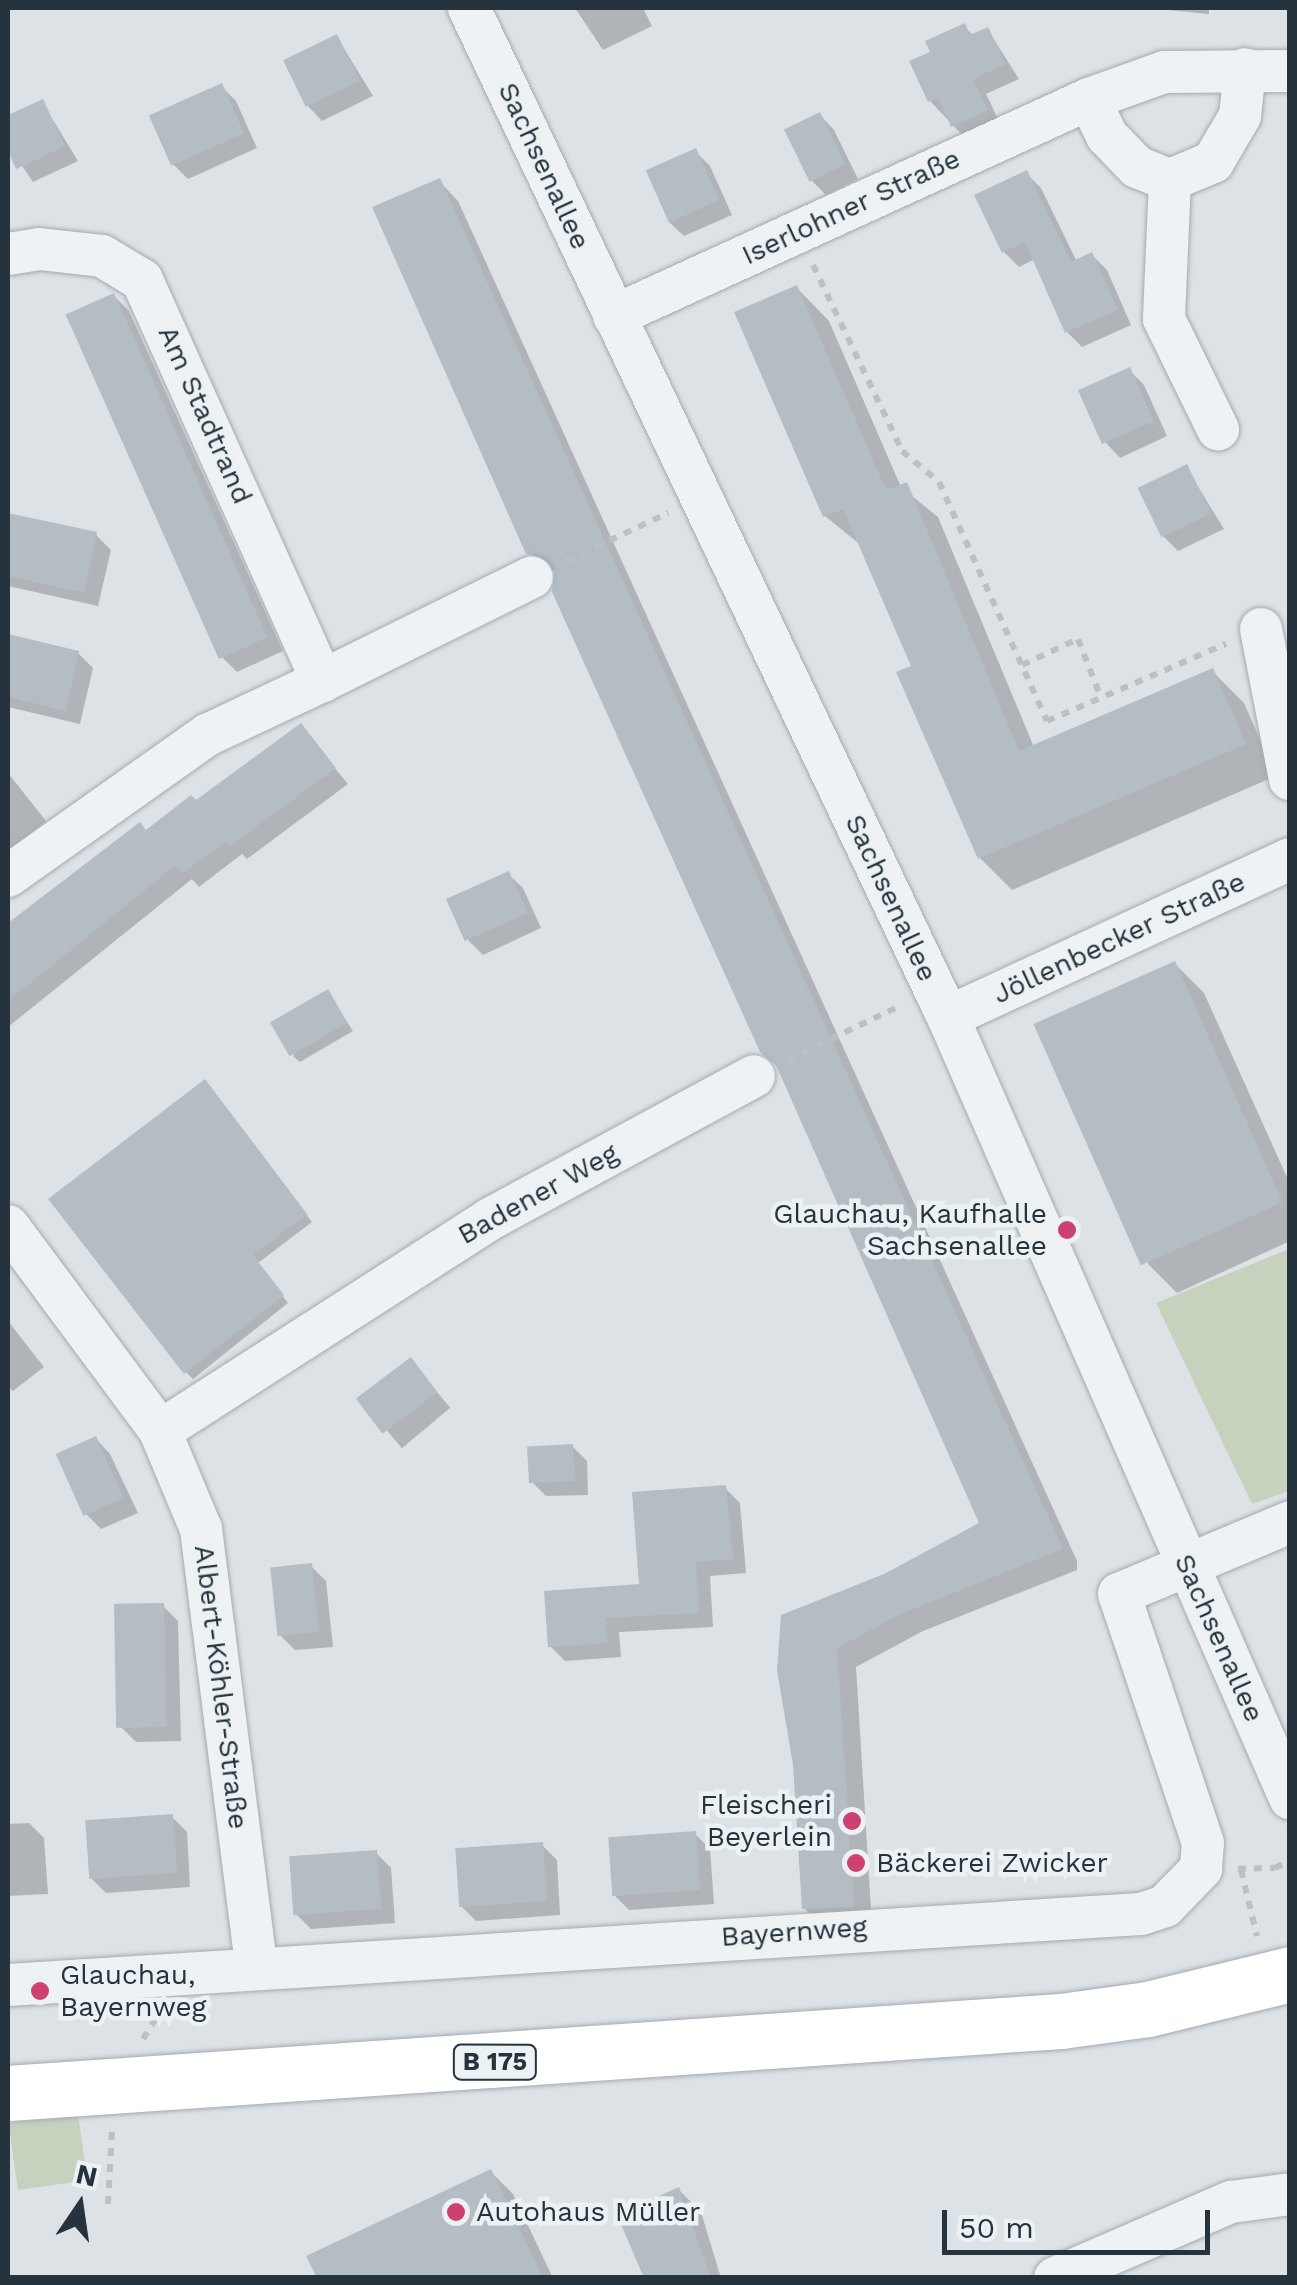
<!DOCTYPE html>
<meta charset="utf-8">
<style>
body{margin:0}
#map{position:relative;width:1297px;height:2285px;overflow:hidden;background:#dde2e7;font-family:"Work Sans",sans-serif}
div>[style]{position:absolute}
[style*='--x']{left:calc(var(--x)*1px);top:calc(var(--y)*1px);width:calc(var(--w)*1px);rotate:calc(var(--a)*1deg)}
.green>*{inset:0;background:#c6d1be;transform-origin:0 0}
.shadow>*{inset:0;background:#0003;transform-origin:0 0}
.building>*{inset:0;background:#b4bdc3;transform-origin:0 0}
.path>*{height:6px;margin-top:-3px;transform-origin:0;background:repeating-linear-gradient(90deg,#bbc0c5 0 8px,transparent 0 16px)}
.roads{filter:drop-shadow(0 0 2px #a2aab1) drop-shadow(0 0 2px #a2aab1)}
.minor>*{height:42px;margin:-21px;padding:0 21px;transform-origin:21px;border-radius:21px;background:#eff2f5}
.major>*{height:55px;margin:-27.5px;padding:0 27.5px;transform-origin:27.5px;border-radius:27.5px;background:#fff}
.dots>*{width:28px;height:28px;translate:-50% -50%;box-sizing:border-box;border:5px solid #ecf1f4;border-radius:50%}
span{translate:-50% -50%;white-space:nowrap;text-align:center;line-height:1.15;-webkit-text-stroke:9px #ecf1f4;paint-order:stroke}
.shield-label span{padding:2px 8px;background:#ecf1f4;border:2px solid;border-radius:8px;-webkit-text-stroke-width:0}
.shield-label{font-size:25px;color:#26333d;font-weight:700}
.street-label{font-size:28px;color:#26333d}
.poi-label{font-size:28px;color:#26333d}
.right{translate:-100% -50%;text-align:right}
.left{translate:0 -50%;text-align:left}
.frame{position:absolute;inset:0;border:10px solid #26333d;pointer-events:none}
.north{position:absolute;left:30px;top:2155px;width:100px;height:100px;-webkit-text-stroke:8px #ecf1f4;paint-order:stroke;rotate:13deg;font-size:28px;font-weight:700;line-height:40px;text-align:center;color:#26333d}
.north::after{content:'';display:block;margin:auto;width:35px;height:45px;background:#26333d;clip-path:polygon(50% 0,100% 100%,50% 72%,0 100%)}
.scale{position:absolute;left:942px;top:2210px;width:268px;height:45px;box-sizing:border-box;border:5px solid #26333d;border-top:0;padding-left:12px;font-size:30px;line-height:35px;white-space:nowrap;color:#26333d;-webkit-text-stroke:8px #ecf1f4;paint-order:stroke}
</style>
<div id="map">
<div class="green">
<div style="clip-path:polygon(1289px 1249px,1289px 1491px,1252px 1504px,1156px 1303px)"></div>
<div style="left:78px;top:2114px;width:67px;height:70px;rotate:82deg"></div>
</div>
<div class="shadow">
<div style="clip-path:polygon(575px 8px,643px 8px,652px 26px,603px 50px)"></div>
<div style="clip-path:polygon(1148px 8px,1209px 8px,1209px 14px)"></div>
<div style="clip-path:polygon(964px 26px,974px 36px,988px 30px,1019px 79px,986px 94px,1001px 125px,968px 141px,930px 101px,933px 53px)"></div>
<div style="clip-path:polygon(337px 37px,373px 96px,322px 121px,308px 106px)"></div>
<div style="clip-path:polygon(221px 86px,236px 101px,257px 148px,188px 179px,173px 164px)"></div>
<div style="clip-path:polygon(42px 102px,78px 161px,33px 182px,8px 145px,8px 118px)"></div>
<div style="clip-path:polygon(820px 115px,834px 130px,858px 179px,826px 195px,811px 180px)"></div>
<div style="clip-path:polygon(695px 151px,710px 166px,732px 215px,684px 236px,669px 222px)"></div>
<div style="clip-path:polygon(1026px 173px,1041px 188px,1077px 262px,1092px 255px,1107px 270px,1131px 325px,1082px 347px,1067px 332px,1035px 259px,1019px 267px,1004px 252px)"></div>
<div style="clip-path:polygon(439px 181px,458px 201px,1077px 1561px,1077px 1570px,923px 1631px,856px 1667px,872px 1925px,824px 1928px,804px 1908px,795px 1765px,780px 1670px,885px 1576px,982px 1524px,782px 1071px,762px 1051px,556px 573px,528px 552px)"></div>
<div style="clip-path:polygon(797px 288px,829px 321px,901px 487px,938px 517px,1034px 747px,1212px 671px,1244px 703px,1276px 776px,1012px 890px,980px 858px,914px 667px,862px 546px,825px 516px)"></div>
<div style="clip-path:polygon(114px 296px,129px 311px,283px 651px,237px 672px,222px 657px)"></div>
<div style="clip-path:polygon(1129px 370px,1144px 385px,1167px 436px,1120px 458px,1106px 443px)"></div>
<div style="clip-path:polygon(1186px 467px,1224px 529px,1178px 551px,1163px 536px)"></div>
<div style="clip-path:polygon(8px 518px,96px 535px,111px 550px,98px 606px,8px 586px)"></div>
<div style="clip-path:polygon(8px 637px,78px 653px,93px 668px,80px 724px,8px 707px)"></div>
<div style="clip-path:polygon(300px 726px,348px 784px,247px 859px,242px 854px,199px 887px,192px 879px,8px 1027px,8px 928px,140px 825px,147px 832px,196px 803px)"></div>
<div style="clip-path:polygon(8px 773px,46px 821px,8px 851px)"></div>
<div style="clip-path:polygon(508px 874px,523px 888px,541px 928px,483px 955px,468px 940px)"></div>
<div style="clip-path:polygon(1175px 964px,1204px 993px,1290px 1184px,1290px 1241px,1177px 1293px,1148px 1264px)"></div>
<div style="clip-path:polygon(327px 992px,353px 1031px,300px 1062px,293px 1056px)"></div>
<div style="clip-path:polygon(211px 1089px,312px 1222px,258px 1263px,288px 1303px,193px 1379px,186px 1372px)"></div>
<div style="clip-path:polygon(8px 1321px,44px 1367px,13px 1391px,8px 1386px)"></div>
<div style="left:411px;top:1361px;width:61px;height:63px;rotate:50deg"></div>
<div style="clip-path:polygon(96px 1439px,110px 1454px,138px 1513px,101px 1529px,86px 1514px)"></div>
<div style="clip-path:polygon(572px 1446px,587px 1461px,588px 1495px,546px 1496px,531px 1481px)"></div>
<div style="clip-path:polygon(725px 1488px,740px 1503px,746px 1573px,710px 1576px,713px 1627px,619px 1632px,621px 1657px,565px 1661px,550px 1646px,641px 1586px)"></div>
<div style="clip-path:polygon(311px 1566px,326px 1581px,333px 1647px,295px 1650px,280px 1635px)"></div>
<div style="clip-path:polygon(163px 1606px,178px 1621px,181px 1741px,136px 1742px,121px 1727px)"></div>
<div style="clip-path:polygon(172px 1817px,187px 1832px,190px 1887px,106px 1893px,91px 1878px)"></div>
<div style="clip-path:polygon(29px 1823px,44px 1838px,48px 1894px,8px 1896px,8px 1824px)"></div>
<div style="clip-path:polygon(695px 1834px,710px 1849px,714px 1904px,629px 1910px,614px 1895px)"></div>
<div style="clip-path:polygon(542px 1845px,557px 1860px,560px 1915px,476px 1921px,461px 1906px)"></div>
<div style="clip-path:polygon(376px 1853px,391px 1868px,395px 1923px,311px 1929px,296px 1914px)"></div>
<div style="clip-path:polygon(491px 2172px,513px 2194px,553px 2278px,320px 2278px)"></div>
<div style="clip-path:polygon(679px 2190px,701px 2212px,721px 2278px,647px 2278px)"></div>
</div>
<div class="building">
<div style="clip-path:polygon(965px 23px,970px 35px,988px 27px,1006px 64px,973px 79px,988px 110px,951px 127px,938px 98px,928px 102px,909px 61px,930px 52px,925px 41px)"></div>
<div style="left:337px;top:34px;width:52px;height:60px;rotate:64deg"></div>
<div style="left:222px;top:83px;width:55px;height:80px;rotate:66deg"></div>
<div style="clip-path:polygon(43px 99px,65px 146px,16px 169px,8px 151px,8px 115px)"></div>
<div style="left:820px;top:112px;width:58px;height:40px;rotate:64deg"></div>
<div style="left:696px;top:148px;width:57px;height:55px;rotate:66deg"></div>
<div style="clip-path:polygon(1027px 170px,1071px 262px,1092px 252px,1118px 310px,1065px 333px,1025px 242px,1002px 253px,974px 195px)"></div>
<div style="clip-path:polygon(440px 178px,1063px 1549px,903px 1613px,837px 1648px,854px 1907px,802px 1909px,793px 1765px,777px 1670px,781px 1615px,884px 1574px,979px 1523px,776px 1065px,760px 1052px,552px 592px,555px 567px,545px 556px,526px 554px,372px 207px)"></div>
<div style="clip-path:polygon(797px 285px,886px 490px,907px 482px,1019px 751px,1213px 668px,1246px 744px,978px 859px,896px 672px,911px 666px,843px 509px,823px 517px,734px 312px)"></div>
<div style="left:114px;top:293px;width:377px;height:53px;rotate:66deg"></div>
<div style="left:1130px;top:367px;width:59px;height:57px;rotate:66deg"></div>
<div style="left:1187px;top:464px;width:55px;height:55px;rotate:64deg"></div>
<div style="clip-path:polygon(8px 513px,97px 532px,84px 593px,8px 576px)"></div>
<div style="clip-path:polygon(8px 634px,79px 651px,66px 711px,8px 697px)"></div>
<div style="clip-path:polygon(301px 723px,336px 768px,230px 846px,226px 841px,183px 873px,176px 865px,8px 1001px,8px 923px,140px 822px,146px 830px,191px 795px,196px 800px)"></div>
<div style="left:509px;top:871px;width:46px;height:69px;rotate:66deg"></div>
<div style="left:1175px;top:961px;width:264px;height:155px;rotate:66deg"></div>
<div style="left:328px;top:989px;width:39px;height:67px;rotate:60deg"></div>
<div style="clip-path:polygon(205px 1079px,307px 1214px,253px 1255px,284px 1295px,184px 1374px,48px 1199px)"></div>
<div style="left:411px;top:1357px;width:44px;height:69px;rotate:53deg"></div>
<div style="left:96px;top:1436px;width:68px;height:44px;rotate:66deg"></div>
<div style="left:573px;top:1444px;width:37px;height:46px;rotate:87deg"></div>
<div style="clip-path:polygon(726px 1485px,733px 1559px,696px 1562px,699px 1613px,605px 1618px,608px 1643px,548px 1647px,544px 1591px,639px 1584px,632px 1492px)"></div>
<div style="left:312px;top:1563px;width:69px;height:42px;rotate:84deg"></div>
<div style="left:164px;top:1603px;width:124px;height:50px;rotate:89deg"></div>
<div style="left:173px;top:1814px;width:59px;height:88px;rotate:86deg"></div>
<div style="left:696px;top:1831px;width:59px;height:88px;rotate:86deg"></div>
<div style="left:543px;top:1842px;width:59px;height:88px;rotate:86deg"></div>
<div style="left:377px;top:1850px;width:59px;height:88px;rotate:86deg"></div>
<div style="clip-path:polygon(491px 2169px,543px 2278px,317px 2278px,306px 2256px)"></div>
<div style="clip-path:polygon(679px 2187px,711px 2278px,644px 2278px,617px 2215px)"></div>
</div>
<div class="path">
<div style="--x:813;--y:265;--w:206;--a:64.4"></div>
<div style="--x:902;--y:451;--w:48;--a:40"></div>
<div style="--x:939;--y:482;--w:262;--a:65.7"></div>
<div style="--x:1047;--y:721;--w:195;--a:-23.3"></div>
<div style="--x:566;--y:561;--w:113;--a:-25.2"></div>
<div style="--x:1022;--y:665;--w:62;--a:-24.9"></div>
<div style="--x:1078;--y:639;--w:63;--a:68.7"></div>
<div style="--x:787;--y:1060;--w:127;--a:-25.6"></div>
<div style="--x:1238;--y:1869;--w:37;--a:-2"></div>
<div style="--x:1275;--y:1868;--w:17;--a:-28"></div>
<div style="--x:1241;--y:1870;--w:68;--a:76.4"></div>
<div style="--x:143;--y:2039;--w:32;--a:-58"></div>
<div style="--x:108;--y:2204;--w:75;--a:-86.9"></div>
</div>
<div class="roads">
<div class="minor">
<div style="--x:469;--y:8;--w:1117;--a:64.61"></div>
<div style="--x:948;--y:1017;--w:853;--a:66.35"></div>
<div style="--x:1089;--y:99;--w:41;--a:64.1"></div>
<div style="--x:1107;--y:136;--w:43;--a:45.9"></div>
<div style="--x:1137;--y:167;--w:35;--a:22"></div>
<div style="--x:1170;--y:180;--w:47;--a:-22.7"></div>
<div style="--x:1213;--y:162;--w:53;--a:-59.6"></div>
<div style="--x:1240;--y:116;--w:47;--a:-83.9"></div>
<div style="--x:1170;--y:180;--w:139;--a:92.5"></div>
<div style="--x:1164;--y:319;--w:123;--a:63.9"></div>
<div style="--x:8;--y:254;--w:31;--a:-9"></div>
<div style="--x:39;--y:249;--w:63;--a:6.3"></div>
<div style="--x:102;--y:256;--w:47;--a:31"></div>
<div style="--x:142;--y:280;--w:440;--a:65.8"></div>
<div style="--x:322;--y:681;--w:127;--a:154.8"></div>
<div style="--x:207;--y:735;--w:244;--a:144.7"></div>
<div style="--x:614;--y:316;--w:522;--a:-24.55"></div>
<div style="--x:1089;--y:99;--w:80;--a:-19.8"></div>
<div style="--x:1164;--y:72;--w:126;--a:-0.5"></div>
<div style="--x:1261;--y:629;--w:153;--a:79.1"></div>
<div style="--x:322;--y:681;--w:234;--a:-26.3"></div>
<div style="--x:948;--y:1017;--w:377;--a:-24.8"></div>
<div style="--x:8;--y:1226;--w:255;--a:53.4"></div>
<div style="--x:160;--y:1431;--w:106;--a:67.3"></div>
<div style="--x:201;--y:1529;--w:441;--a:82.8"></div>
<div style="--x:160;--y:1431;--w:392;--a:-32.7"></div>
<div style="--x:490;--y:1219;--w:300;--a:-28.4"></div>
<div style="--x:8;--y:1985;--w:1135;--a:-3.59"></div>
<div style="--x:1141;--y:1914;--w:25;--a:-18"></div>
<div style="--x:1165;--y:1906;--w:52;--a:-45.8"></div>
<div style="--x:1201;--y:1869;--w:26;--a:-86"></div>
<div style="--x:1203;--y:1843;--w:263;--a:-108.6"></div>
<div style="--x:1119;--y:1594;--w:186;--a:-22.8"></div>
<div style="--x:1055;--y:2278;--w:192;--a:-23.4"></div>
<div style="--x:1231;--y:2202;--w:60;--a:-7.7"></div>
</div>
<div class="major">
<div style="--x:8;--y:2093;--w:1055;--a:-3.91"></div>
<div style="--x:1061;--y:2021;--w:88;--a:-7.9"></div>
<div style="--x:1148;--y:2009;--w:146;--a:-13.8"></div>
</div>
</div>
<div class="dots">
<div style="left:1067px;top:1230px;background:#cd406f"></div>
<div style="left:852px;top:1821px;background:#cd406f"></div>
<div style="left:856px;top:1863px;background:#cd406f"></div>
<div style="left:40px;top:1991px;background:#cd406f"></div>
<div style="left:456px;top:2212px;background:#cd406f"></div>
</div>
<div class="shield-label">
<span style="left:495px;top:2062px">B 175</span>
</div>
<div class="street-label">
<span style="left:544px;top:166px;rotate:65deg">Sachsenallee</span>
<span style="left:851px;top:207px;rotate:-25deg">Iserlohner Straße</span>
<span style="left:205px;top:415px;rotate:66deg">Am Stadtrand</span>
<span style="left:891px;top:898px;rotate:65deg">Sachsenallee</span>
<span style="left:1119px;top:938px;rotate:-25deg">Jöllenbecker Straße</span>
<span style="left:538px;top:1194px;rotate:-29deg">Badener Weg</span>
<span style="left:1219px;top:1638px;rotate:66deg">Sachsenallee</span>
<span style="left:221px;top:1687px;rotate:83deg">Albert-Köhler-Straße</span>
<span style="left:794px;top:1932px;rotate:-4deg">Bayernweg</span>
</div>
<div class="poi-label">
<span class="right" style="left:1047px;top:1230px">Glauchau, Kaufhalle<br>Sachsenallee</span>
<span class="right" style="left:832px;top:1821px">Fleischeri<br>Beyerlein</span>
<span class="left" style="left:876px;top:1863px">Bäckerei Zwicker</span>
<span class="left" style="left:60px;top:1991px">Glauchau,<br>Bayernweg</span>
<span class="left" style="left:476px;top:2212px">Autohaus Müller</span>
</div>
<div class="frame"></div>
<div class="north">N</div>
<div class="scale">50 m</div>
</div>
